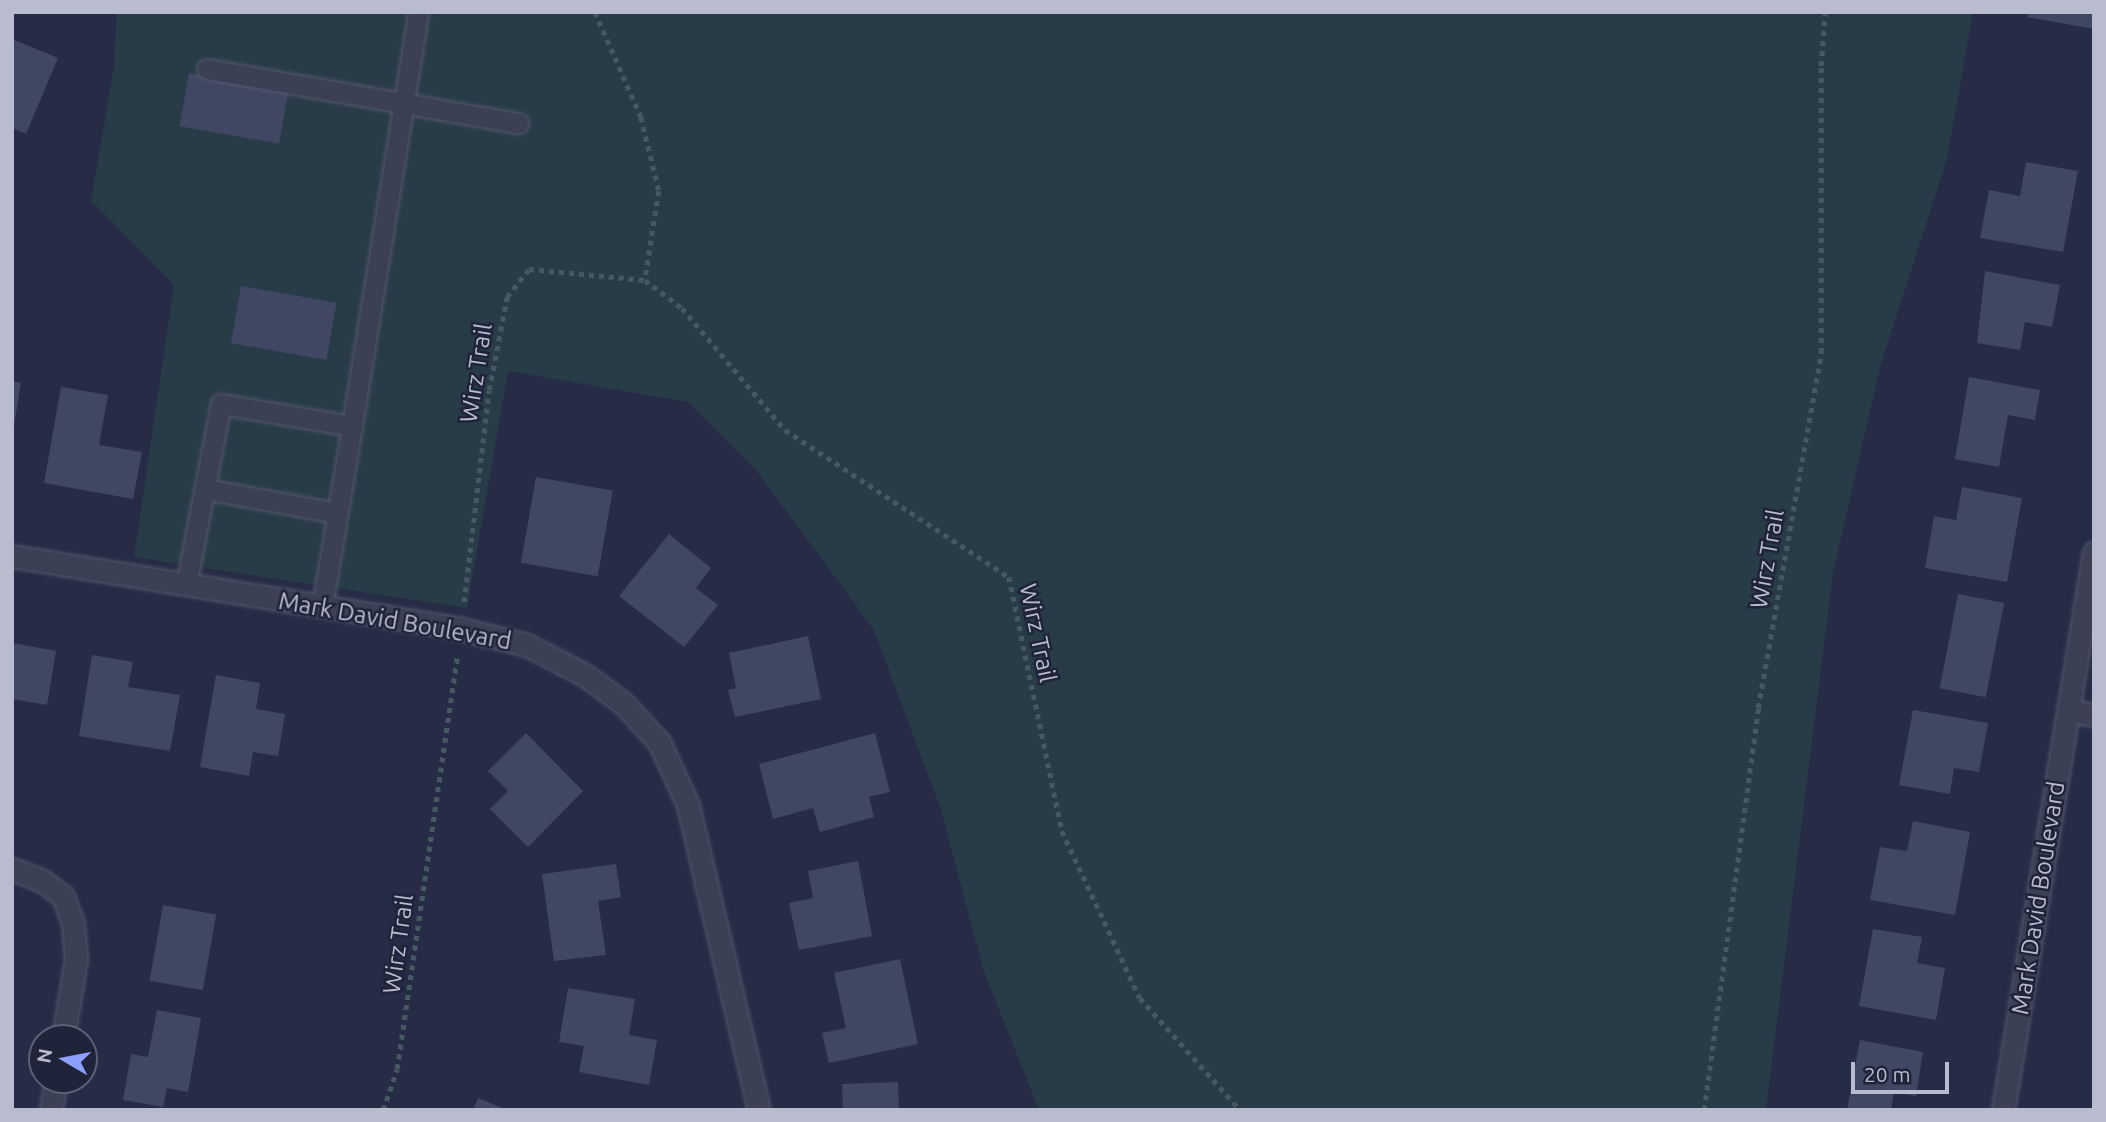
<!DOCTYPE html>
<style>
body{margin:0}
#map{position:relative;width:2106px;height:1122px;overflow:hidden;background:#262c46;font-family:Ubuntu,sans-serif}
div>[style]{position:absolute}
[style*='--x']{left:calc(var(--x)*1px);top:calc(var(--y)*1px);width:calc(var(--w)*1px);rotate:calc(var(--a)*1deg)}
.green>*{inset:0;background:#283c47}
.building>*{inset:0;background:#404763;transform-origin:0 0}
.path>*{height:4.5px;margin-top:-2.25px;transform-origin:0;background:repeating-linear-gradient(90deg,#465962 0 5px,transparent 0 10px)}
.roads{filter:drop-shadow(0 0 2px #53576c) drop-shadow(0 0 2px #53576c)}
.service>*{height:19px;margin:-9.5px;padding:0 9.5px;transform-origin:9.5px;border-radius:9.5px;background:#3b4055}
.minor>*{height:21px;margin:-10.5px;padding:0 10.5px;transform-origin:10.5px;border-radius:10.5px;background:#3b4055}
span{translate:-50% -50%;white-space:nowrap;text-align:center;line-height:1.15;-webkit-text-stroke:5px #1f243b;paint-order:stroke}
.street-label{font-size:24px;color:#b8bcce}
.frame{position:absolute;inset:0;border:14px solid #b8bcce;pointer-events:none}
.north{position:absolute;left:28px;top:1024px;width:70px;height:70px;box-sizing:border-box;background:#1f243b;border:2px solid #5c6176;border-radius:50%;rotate:280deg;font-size:19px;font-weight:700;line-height:28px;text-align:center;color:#b8bcce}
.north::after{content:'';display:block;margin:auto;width:24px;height:32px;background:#8da0ff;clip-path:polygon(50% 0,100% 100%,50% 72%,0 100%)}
.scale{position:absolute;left:1851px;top:1062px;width:98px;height:32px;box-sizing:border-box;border:4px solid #b8bcce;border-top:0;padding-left:9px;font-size:21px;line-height:24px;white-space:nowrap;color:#b8bcce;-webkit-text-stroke:5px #1f243b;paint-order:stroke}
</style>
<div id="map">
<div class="green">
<div style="clip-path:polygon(117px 12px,1973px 12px,1947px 159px,1880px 367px,1833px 573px,1766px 1110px,1039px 1110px,983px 969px,941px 809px,874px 630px,756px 470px,688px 402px,508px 371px,467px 608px,134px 557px,174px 285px,91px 201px,114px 65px)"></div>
</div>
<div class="building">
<div style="clip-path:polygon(2028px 12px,2094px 12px,2094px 29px,2027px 17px)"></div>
<div style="clip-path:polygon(12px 39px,58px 58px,26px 134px,12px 128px)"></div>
<div style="left:189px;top:73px;width:101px;height:54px;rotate:10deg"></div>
<div style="clip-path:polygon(2026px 162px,2078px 171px,2063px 252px,1980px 238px,1989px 190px,2020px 196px)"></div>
<div style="clip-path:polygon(1985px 271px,2060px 285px,2052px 327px,2025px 322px,2020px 350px,1977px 343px)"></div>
<div style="left:241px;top:286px;width:97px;height:58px;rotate:10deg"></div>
<div style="clip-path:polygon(1969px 377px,2040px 390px,2035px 420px,2008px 415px,1999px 467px,1955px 459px)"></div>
<div style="clip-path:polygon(12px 381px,21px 383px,14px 426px,12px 426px)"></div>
<div style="clip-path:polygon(61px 387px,108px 395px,99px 445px,142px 452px,133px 499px,44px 483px)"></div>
<div style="left:536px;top:477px;width:78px;height:87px;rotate:10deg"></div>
<div style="clip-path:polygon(1962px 487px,2022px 498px,2007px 582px,1925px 568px,1934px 516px,1956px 520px)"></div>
<div style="clip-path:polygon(669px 534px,711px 568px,696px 588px,718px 605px,684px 647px,619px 596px)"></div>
<div style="left:1958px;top:594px;width:47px;height:96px;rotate:11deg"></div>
<div style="clip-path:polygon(808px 636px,821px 699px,735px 717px,728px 690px,736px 688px,729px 653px)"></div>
<div style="clip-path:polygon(12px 643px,56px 651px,47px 705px,12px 699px)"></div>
<div style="clip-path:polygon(92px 655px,133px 662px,128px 687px,180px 695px,170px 751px,79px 736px)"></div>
<div style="clip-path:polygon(216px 675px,260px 683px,256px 709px,285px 714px,278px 756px,253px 752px,249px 776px,200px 767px)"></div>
<div style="clip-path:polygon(1913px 710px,1988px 723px,1979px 772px,1954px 768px,1950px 794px,1899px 785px)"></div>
<div style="clip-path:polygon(526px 733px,583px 791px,528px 847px,490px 809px,508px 791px,488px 771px)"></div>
<div style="clip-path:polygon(875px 733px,890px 792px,869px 797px,874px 817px,820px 832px,813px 808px,773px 819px,759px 764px)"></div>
<div style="clip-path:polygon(1913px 821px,1970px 832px,1955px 915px,1870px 900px,1880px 847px,1907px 851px)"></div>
<div style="clip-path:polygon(858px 861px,872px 936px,799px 950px,789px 903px,813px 898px,808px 871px)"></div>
<div style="clip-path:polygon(616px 864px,621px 897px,598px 901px,606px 955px,554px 961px,542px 874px)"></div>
<div style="left:163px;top:905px;width:54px;height:77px;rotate:10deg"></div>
<div style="clip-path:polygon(1873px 929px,1922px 937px,1917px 963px,1945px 968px,1936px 1020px,1859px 1006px)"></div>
<div style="clip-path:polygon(900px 959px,918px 1044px,829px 1063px,822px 1033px,846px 1028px,834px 973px)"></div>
<div style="clip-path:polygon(568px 988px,635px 999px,629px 1035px,657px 1040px,649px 1085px,579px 1072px,584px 1046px,559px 1042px)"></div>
<div style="clip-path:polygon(157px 1010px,201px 1018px,188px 1092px,167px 1088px,163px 1107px,123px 1100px,131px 1054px,148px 1057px)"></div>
<div style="clip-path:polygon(1860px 1040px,1923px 1052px,1916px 1096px,1894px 1092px,1891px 1110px,1847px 1110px)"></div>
<div style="left:898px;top:1082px;width:28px;height:56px;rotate:88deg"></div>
<div style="clip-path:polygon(478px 1098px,507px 1110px,473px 1110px)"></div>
</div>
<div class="path">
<div style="--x:595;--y:12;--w:115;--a:66.3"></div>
<div style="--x:641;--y:117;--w:76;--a:76.3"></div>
<div style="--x:659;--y:191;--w:90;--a:98.9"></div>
<div style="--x:645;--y:280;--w:46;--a:37.1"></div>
<div style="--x:682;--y:308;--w:160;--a:49.8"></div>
<div style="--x:785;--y:430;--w:268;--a:33.3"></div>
<div style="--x:1009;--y:577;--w:259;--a:78.2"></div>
<div style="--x:1062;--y:831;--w:184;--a:65"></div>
<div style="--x:1140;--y:998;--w:150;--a:48.2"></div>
<div style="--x:464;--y:602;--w:213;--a:-83.3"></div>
<div style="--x:489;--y:390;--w:95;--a:-79"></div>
<div style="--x:507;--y:297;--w:36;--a:-52"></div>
<div style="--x:529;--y:269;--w:117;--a:5.4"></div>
<div style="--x:383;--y:1110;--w:43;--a:-71.1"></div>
<div style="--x:397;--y:1069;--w:417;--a:-81.7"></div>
<div style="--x:1704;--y:1110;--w:406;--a:-82.3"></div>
<div style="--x:1758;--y:708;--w:361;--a:-79.9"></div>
<div style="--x:1821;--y:353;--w:287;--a:-90"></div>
<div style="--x:1821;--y:66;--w:54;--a:-85.8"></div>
</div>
<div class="roads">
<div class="service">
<div style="--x:207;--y:69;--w:316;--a:9.9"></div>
<div style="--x:352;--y:426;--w:419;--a:-80.9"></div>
<div style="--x:205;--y:489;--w:134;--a:10.3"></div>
<div style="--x:186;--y:585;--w:184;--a:-79.1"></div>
<div style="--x:221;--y:404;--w:133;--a:9.5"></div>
<div style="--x:352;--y:426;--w:184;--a:99.4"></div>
</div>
<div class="minor">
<div style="--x:12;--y:556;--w:455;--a:9.2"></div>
<div style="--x:461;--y:629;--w:68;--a:13.6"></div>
<div style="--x:527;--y:645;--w:65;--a:27.3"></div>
<div style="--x:585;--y:675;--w:47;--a:36.4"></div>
<div style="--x:623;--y:703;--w:53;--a:47.3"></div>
<div style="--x:659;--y:742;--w:69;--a:65.3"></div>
<div style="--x:688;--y:805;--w:313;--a:76.9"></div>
<div style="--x:2069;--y:711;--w:25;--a:9"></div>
<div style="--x:12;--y:869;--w:31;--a:21"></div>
<div style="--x:41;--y:880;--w:27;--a:36"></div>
<div style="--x:63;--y:896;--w:29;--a:70"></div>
<div style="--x:73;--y:923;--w:36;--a:85"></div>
<div style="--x:76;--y:959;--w:80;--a:99.3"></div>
<div style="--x:51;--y:1110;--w:30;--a:-81"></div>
<div style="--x:2003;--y:1110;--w:565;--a:-80.74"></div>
</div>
</div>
<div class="street-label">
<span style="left:476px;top:373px;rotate:-81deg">Wirz Trail</span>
<span style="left:1767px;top:559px;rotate:-80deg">Wirz Trail</span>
<span style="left:395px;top:621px;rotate:10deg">Mark David Boulevard</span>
<span style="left:1038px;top:633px;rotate:78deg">Wirz Trail</span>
<span style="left:2038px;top:898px;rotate:-81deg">Mark David Boulevard</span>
<span style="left:398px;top:944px;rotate:-82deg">Wirz Trail</span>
</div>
<div class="frame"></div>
<div class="north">N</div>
<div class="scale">20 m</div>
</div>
